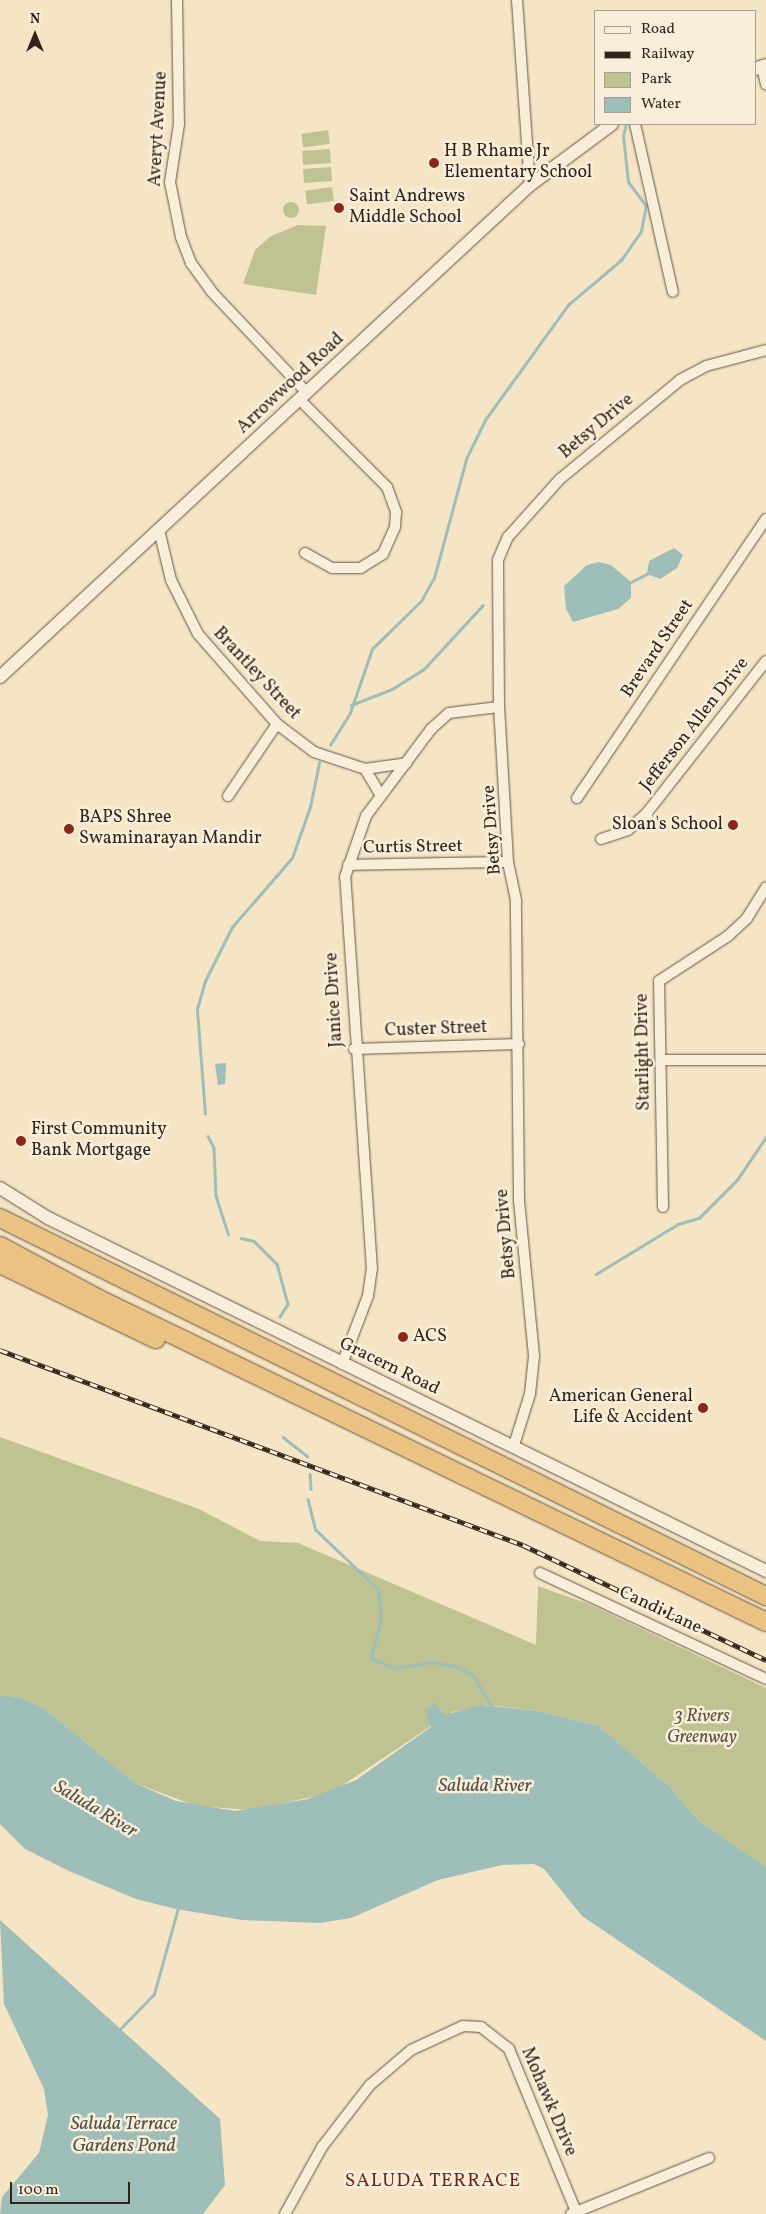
<!DOCTYPE html>
<style>
body{margin:0}
#map{position:relative;width:766px;height:2214px;overflow:hidden;background:#f5e5c4;font-family:Vollkorn,serif}
div>[style]{position:absolute}
[style*='--x']{left:calc(var(--x)*1px);top:calc(var(--y)*1px);width:calc(var(--w)*1px);rotate:calc(var(--a)*1deg)}
.green>*{inset:0;background:#bfc392;transform-origin:0 0}
.round{border-radius:50%}
.water>*{inset:0;background:#9dbeb9}
.stream>*{height:2.5px;margin:-1.25px;padding:0 1.25px;transform-origin:1.25px;border-radius:1.25px;background:#9dbeb9}
.roads{filter:drop-shadow(0 0 1px #635444) drop-shadow(0 0 1px #635444)}
.minor>*{height:10px;margin:-5px;padding:0 5px;transform-origin:5px;border-radius:5px;background:#f8eed9}
.tertiary>*{height:12px;margin:-6px;padding:0 6px;transform-origin:6px;border-radius:6px;background:#f8eed9}
.motorway>*{height:18px;margin:-9px;padding:0 9px;transform-origin:9px;border-radius:9px;background:#eac282}
.rail>*{height:4.5px;margin-top:-2.25px;transform-origin:0;background:repeating-linear-gradient(90deg,#f8eed9 0 8px,#32241a 0 16px);box-sizing:border-box;border-block:1px solid #32241a}
.dots>*{width:14px;height:14px;translate:-50% -50%;box-sizing:border-box;border:2px solid #f8eed9;border-radius:50%}
span{translate:-50% -50%;white-space:nowrap;text-align:center;line-height:1.15;-webkit-text-stroke:5px #f8eed9;paint-order:stroke}
.street-label{font-size:18px;color:#32241a}
.poi-label{font-size:18px;color:#32241a}
.left{translate:0 -50%;text-align:left}
.right{translate:-100% -50%;text-align:right}
.park-label{font-size:18px;color:#5c543e;font-style:italic}
.water-label{font-size:19px;color:#52524a;font-style:italic}
.neighbourhood-label{font-size:19px;color:#7a1f14;letter-spacing:1px}
.legend{position:absolute;left:594px;top:10px;width:162px;height:115px;box-sizing:border-box;background:#f8eed9;border:1px solid #a99d8d;margin:0;padding:6px 9px;list-style:none;font-size:15px;color:#32241a}
.legend li{display:flex;align-items:center;gap:10px;height:25px}
.legend b{width:25px;border:1px solid #a99d8d}
.north{position:absolute;left:10px;top:10px;width:50px;height:50px;-webkit-text-stroke:4px #f8eed9;paint-order:stroke;rotate:0deg;font-size:14px;font-weight:700;line-height:20px;text-align:center;color:#32241a}
.north::after{content:'';display:block;margin:auto;width:18px;height:22px;background:#32241a;clip-path:polygon(50% 0,100% 100%,50% 72%,0 100%)}
.scale{position:absolute;left:10px;top:2182px;width:120px;height:22px;box-sizing:border-box;border:2px solid #32241a;border-top:0;padding-left:6px;font-size:15px;line-height:18px;white-space:nowrap;color:#32241a;-webkit-text-stroke:4px #f8eed9;paint-order:stroke}
</style>
<div id="map">
<div class="green">
<div style="left:328px;top:130px;width:14px;height:27px;rotate:82deg"></div>
<div style="left:330px;top:149px;width:14px;height:28px;rotate:86deg"></div>
<div style="left:331px;top:167px;width:14px;height:28px;rotate:86deg"></div>
<div style="left:332px;top:187px;width:14px;height:27px;rotate:82deg"></div>
<div class="round" style="left:283px;top:202px;width:16px;height:16px"></div>
<div style="clip-path:polygon(298px 225px,326px 226px,316px 295px,243px 284px,255px 250px,271px 236px)"></div>
<div style="clip-path:polygon(0 1437px,199px 1509px,260px 1541px,298px 1543px,536px 1645px,538px 1586px,591px 1605px,766px 1688px,766px 1867px,699px 1821px,670px 1787px,599px 1726px,538px 1711px,488px 1705px,452px 1712px,331px 1793px,251px 1810px,196px 1806px,135px 1783px,45px 1709px,19px 1697px,0 1695px)"></div>
</div>
<div class="water">
<div style="clip-path:polygon(674px 548px,683px 555px,677px 568px,660px 579px,647px 574px,649px 561px)"></div>
<div style="clip-path:polygon(599px 562px,611px 565px,631px 582px,631px 598px,618px 609px,573px 622px,566px 609px,564px 586px,587px 565px)"></div>
<div style="clip-path:polygon(226px 1063px,225px 1084px,218px 1085px,215px 1064px)"></div>
<div style="clip-path:polygon(0 1695px,19px 1697px,45px 1709px,135px 1783px,176px 1801px,235px 1811px,308px 1799px,356px 1780px,431px 1727px,425px 1712px,435px 1702px,444px 1715px,481px 1705px,538px 1711px,599px 1726px,670px 1787px,699px 1821px,766px 1867px,766px 2041px,582px 1916px,544px 1869px,534px 1864px,502px 1865px,438px 1880px,351px 1918px,320px 1923px,242px 1920px,176px 1909px,136px 1899px,69px 1871px,25px 1849px,0 1824px)"></div>
<div style="clip-path:polygon(0 1920px,220px 2119px,225px 2185px,203px 2214px,0 2214px,2px 2197px,39px 2153px,48px 2115px,44px 2089px,4px 2004px)"></div>
</div>
<div class="stream">
<div style="--x:631;--y:582;--w:18;--a:-27"></div>
<div style="--x:351;--y:705;--w:44;--a:-21.3"></div>
<div style="--x:392;--y:689;--w:36;--a:-32"></div>
<div style="--x:423;--y:670;--w:88;--a:-47.3"></div>
<div style="--x:330;--y:745;--w:38;--a:-58"></div>
<div style="--x:350;--y:713;--w:68;--a:-71"></div>
<div style="--x:372;--y:649;--w:69;--a:-44.4"></div>
<div style="--x:421;--y:601;--w:26;--a:-61"></div>
<div style="--x:434;--y:578;--w:123;--a:-74.9"></div>
<div style="--x:466;--y:459;--w:43;--a:-64"></div>
<div style="--x:485;--y:420;--w:142;--a:-54.2"></div>
<div style="--x:568;--y:305;--w:70;--a:-40.3"></div>
<div style="--x:621;--y:260;--w:35;--a:-55"></div>
<div style="--x:641;--y:231;--w:25;--a:-79"></div>
<div style="--x:646;--y:206;--w:30;--a:-127"></div>
<div style="--x:628;--y:182;--w:46;--a:-96.2"></div>
<div style="--x:623;--y:136;--w:12;--a:-76"></div>
<div style="--x:205;--y:1114;--w:105;--a:-94.4"></div>
<div style="--x:197;--y:1009;--w:29;--a:-74"></div>
<div style="--x:205;--y:981;--w:60;--a:-63.4"></div>
<div style="--x:232;--y:927;--w:91;--a:-49"></div>
<div style="--x:292;--y:858;--w:54;--a:-70.6"></div>
<div style="--x:310;--y:807;--w:45;--a:-78.4"></div>
<div style="--x:208;--y:1136;--w:13;--a:63"></div>
<div style="--x:214;--y:1148;--w:48;--a:87.6"></div>
<div style="--x:216;--y:1196;--w:40;--a:72"></div>
<div style="--x:241;--y:1238;--w:13;--a:13"></div>
<div style="--x:254;--y:1241;--w:33;--a:45"></div>
<div style="--x:277;--y:1264;--w:41;--a:74.6"></div>
<div style="--x:288;--y:1304;--w:15;--a:122"></div>
<div style="--x:596;--y:1274;--w:96;--a:-31.4"></div>
<div style="--x:678;--y:1224;--w:22;--a:-16"></div>
<div style="--x:699;--y:1218;--w:54;--a:-45"></div>
<div style="--x:737;--y:1180;--w:52;--a:-56"></div>
<div style="--x:283;--y:1437;--w:31;--a:38"></div>
<div style="--x:310;--y:1474;--w:15;--a:86"></div>
<div style="--x:308;--y:1499;--w:32;--a:76"></div>
<div style="--x:316;--y:1530;--w:87;--a:43.6"></div>
<div style="--x:379;--y:1590;--w:31;--a:86"></div>
<div style="--x:381;--y:1621;--w:38;--a:105"></div>
<div style="--x:371;--y:1658;--w:26;--a:23"></div>
<div style="--x:395;--y:1668;--w:36;--a:-9"></div>
<div style="--x:431;--y:1662;--w:25;--a:9"></div>
<div style="--x:456;--y:1666;--w:19;--a:28"></div>
<div style="--x:473;--y:1675;--w:41;--a:59"></div>
<div style="--x:120;--y:2029;--w:49;--a:-45.8"></div>
<div style="--x:154;--y:1994;--w:89;--a:-74.4"></div>
</div>
<div class="roads">
<div class="minor">
<div style="--x:177;--y:0;--w:124;--a:89.1"></div>
<div style="--x:179;--y:124;--w:59;--a:98.8"></div>
<div style="--x:170;--y:182;--w:56;--a:78.7"></div>
<div style="--x:181;--y:237;--w:28;--a:69"></div>
<div style="--x:191;--y:263;--w:34;--a:54"></div>
<div style="--x:211;--y:291;--w:140;--a:46.7"></div>
<div style="--x:517;--y:0;--w:185;--a:86"></div>
<div style="--x:762;--y:67;--w:18;--a:77"></div>
<div style="--x:635;--y:124;--w:172;--a:77.3"></div>
<div style="--x:300;--y:400;--w:123;--a:45"></div>
<div style="--x:387;--y:487;--w:27;--a:70"></div>
<div style="--x:396;--y:512;--w:15;--a:94"></div>
<div style="--x:395;--y:527;--w:30;--a:114"></div>
<div style="--x:383;--y:554;--w:26;--a:148"></div>
<div style="--x:361;--y:568;--w:29;--a:180"></div>
<div style="--x:332;--y:568;--w:31;--a:-151"></div>
<div style="--x:159;--y:530;--w:51;--a:76.5"></div>
<div style="--x:171;--y:580;--w:60;--a:63.4"></div>
<div style="--x:198;--y:634;--w:120;--a:48.7"></div>
<div style="--x:277;--y:724;--w:46;--a:37.1"></div>
<div style="--x:314;--y:752;--w:54;--a:18.4"></div>
<div style="--x:365;--y:769;--w:42;--a:-8.1"></div>
<div style="--x:365;--y:769;--w:29;--a:59"></div>
<div style="--x:228;--y:796;--w:87;--a:-55.8"></div>
<div style="--x:577;--y:798;--w:337;--a:-55.9"></div>
<div style="--x:601;--y:839;--w:28;--a:-18"></div>
<div style="--x:628;--y:830;--w:24;--a:-42"></div>
<div style="--x:646;--y:814;--w:194;--a:-51.9"></div>
<div style="--x:348;--y:865;--w:160;--a:-1.1"></div>
<div style="--x:354;--y:1049;--w:165;--a:-1.7"></div>
<div style="--x:661;--y:1060;--w:105;--a:0"></div>
<div style="--x:663;--y:1207;--w:226;--a:-91"></div>
<div style="--x:659;--y:981;--w:82;--a:-33.1"></div>
<div style="--x:728;--y:936;--w:26;--a:-43"></div>
<div style="--x:747;--y:918;--w:36;--a:-58"></div>
<div style="--x:342;--y:1364;--w:73;--a:-69.1"></div>
<div style="--x:368;--y:1296;--w:27;--a:-82"></div>
<div style="--x:372;--y:1269;--w:393;--a:-93.9"></div>
<div style="--x:345;--y:877;--w:65;--a:-71"></div>
<div style="--x:366;--y:816;--w:109;--a:-53.2"></div>
<div style="--x:431;--y:729;--w:24;--a:-42"></div>
<div style="--x:449;--y:713;--w:50;--a:-6.8"></div>
<div style="--x:514;--y:1445;--w:53;--a:-72.6"></div>
<div style="--x:530;--y:1394;--w:38;--a:-84"></div>
<div style="--x:534;--y:1356;--w:157;--a:-95.5"></div>
<div style="--x:519;--y:1200;--w:300;--a:-90.6"></div>
<div style="--x:516;--y:900;--w:39;--a:-102"></div>
<div style="--x:508;--y:862;--w:155;--a:-93.3"></div>
<div style="--x:499;--y:707;--w:147;--a:-90.4"></div>
<div style="--x:498;--y:560;--w:25;--a:-67"></div>
<div style="--x:508;--y:537;--w:78;--a:-48.1"></div>
<div style="--x:560;--y:479;--w:156;--a:-39.5"></div>
<div style="--x:680;--y:380;--w:30;--a:-28"></div>
<div style="--x:706;--y:366;--w:62;--a:-14.9"></div>
<div style="--x:540;--y:1573;--w:250;--a:25.1"></div>
<div style="--x:285;--y:2214;--w:77;--a:-61.1"></div>
<div style="--x:322;--y:2147;--w:78;--a:-52.3"></div>
<div style="--x:370;--y:2085;--w:54;--a:-40.5"></div>
<div style="--x:411;--y:2050;--w:57;--a:-24.8"></div>
<div style="--x:463;--y:2026;--w:18;--a:3"></div>
<div style="--x:481;--y:2027;--w:36;--a:38"></div>
<div style="--x:509;--y:2049;--w:178;--a:67.6"></div>
<div style="--x:571;--y:2214;--w:149;--a:-22.1"></div>
</div>
<div class="tertiary">
<div style="--x:755;--y:69;--w:12;--a:-20"></div>
<div style="--x:0;--y:677;--w:723;--a:-42.87"></div>
<div style="--x:530;--y:185;--w:102;--a:-36.6"></div>
<div style="--x:0;--y:1188;--w:57;--a:32"></div>
<div style="--x:48;--y:1218;--w:800;--a:26.18"></div>
</div>
<div class="motorway">
<div style="--x:0;--y:1218;--w:854;--a:26.27"></div>
<div style="--x:0;--y:1246;--w:112;--a:28.2"></div>
<div style="--x:99;--y:1299;--w:741;--a:25.84"></div>
<div style="--x:0;--y:1264;--w:173;--a:25.7"></div>
</div>
</div>
<div class="rail">
<div style="--x:0;--y:1350;--w:558;--a:20.45"></div>
<div style="--x:523;--y:1545;--w:269;--a:25.3"></div>
</div>
<div class="dots">
<div style="left:434px;top:163px;background:#8f2418"></div>
<div style="left:339px;top:208px;background:#8f2418"></div>
<div style="left:733px;top:825px;background:#8f2418"></div>
<div style="left:69px;top:829px;background:#8f2418"></div>
<div style="left:21px;top:1141px;background:#8f2418"></div>
<div style="left:403px;top:1337px;background:#8f2418"></div>
<div style="left:703px;top:1408px;background:#8f2418"></div>
</div>
<div class="street-label">
<span style="left:159px;top:129px;rotate:-87deg">Averyt Avenue</span>
<span style="left:291px;top:384px;rotate:-43deg">Arrowwood Road</span>
<span style="left:597px;top:427px;rotate:-40deg">Betsy Drive</span>
<span style="left:658px;top:649px;rotate:-56deg">Brevard Street</span>
<span style="left:256px;top:674px;rotate:47deg">Brantley Street</span>
<span style="left:695px;top:725px;rotate:-52deg">Jefferson Allen Drive</span>
<span style="left:493px;top:830px;rotate:-94deg">Betsy Drive</span>
<span style="left:413px;top:848px;rotate:-1deg">Curtis Street</span>
<span style="left:335px;top:1000px;rotate:-93deg">Janice Drive</span>
<span style="left:436px;top:1030px;rotate:-2deg">Custer Street</span>
<span style="left:644px;top:1052px;rotate:-91deg">Starlight Drive</span>
<span style="left:507px;top:1234px;rotate:-95deg">Betsy Drive</span>
<span style="left:389px;top:1367px;rotate:26deg">Gracern Road</span>
<span style="left:660px;top:1611px;rotate:25deg">Candi Lane</span>
<span style="left:548px;top:2102px;rotate:67deg">Mohawk Drive</span>
</div>
<div class="poi-label">
<span class="left" style="left:444px;top:163px">H B Rhame Jr<br>Elementary School</span>
<span class="left" style="left:349px;top:208px">Saint Andrews<br>Middle School</span>
<span class="left" style="left:79px;top:829px">BAPS Shree<br>Swaminarayan Mandir</span>
<span class="right" style="left:723px;top:825px">Sloan's School</span>
<span class="left" style="left:31px;top:1141px">First Community<br>Bank Mortgage</span>
<span class="left" style="left:413px;top:1337px">ACS</span>
<span class="right" style="left:693px;top:1408px">American General<br>Life &amp; Accident</span>
</div>
<div class="park-label">
<span style="left:702px;top:1728px">3 Rivers<br>Greenway</span>
</div>
<div class="water-label">
<span style="left:485px;top:1787px">Saluda River</span>
<span style="left:95px;top:1810px;rotate:31deg">Saluda River</span>
<span style="left:124px;top:2136px">Saluda Terrace<br>Gardens Pond</span>
</div>
<div class="neighbourhood-label">
<span style="left:433px;top:2182px">SALUDA TERRACE</span>
</div>
<ul class="legend">
<li><b style="height:6px;background:#f8eed9"></b>Road</li>
<li><b style="height:6px;background:#32241a"></b>Railway</li>
<li><b style="height:14px;background:#bfc392"></b>Park</li>
<li><b style="height:14px;background:#9dbeb9"></b>Water</li>
</ul>
<div class="north">N</div>
<div class="scale">100 m</div>
</div>
